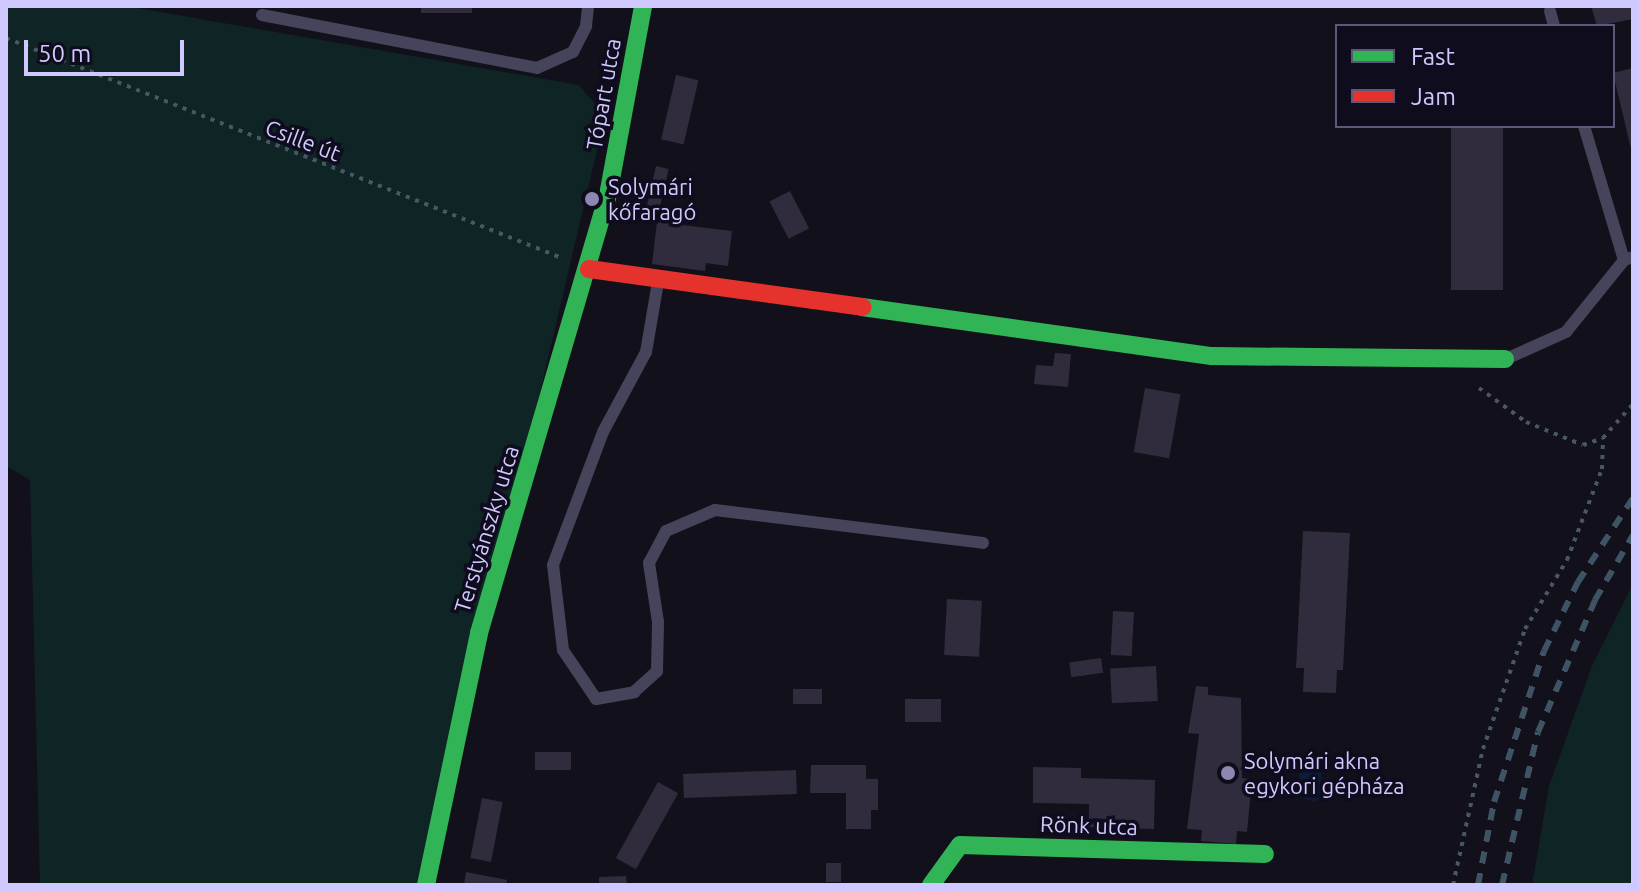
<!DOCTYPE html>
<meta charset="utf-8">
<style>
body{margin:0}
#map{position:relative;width:1639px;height:891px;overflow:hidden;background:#12101a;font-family:Ubuntu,sans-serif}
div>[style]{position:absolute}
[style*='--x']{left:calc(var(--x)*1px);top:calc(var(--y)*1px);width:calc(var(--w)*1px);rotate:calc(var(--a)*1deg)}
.green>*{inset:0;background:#0f2525}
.water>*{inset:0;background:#0b1c3c}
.building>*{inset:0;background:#302c3d;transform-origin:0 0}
.path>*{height:4px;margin-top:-2px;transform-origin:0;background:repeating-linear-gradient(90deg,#485764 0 4px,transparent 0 10px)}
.lane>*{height:12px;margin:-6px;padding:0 6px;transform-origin:6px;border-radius:6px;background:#45445b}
.fast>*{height:18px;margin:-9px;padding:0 9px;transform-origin:9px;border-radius:9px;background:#30b455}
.jam>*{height:18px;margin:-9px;padding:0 9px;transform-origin:9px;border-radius:9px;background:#e5322d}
.rail>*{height:6px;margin-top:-3px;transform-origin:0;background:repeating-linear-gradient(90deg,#3e5364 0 12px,transparent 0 22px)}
.dots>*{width:22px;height:22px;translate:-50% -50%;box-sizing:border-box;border:4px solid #0f0c1e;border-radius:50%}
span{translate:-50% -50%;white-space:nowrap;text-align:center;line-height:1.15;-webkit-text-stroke:7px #0f0c1e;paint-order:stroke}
.street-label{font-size:22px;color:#cfc9ff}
.poi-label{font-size:22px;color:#cfc9ff}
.left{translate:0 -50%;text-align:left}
.frame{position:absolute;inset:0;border:8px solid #cfc9ff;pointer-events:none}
.legend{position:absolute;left:1335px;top:24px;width:280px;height:104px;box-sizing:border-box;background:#0f0c1e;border:2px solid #5c5878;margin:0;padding:10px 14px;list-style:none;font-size:24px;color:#cfc9ff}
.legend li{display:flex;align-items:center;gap:16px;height:40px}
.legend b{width:40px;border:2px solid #5c5878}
.scale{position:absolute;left:24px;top:40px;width:160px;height:36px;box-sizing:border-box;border:4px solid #cfc9ff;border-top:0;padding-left:10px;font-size:24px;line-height:28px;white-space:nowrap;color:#cfc9ff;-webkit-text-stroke:6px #0f0c1e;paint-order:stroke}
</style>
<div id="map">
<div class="green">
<div style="clip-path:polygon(6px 6px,126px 6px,579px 85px,605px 116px,424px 885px,40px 885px,30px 480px,6px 466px)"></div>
<div style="clip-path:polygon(1633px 584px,1633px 885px,1532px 885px,1549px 786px,1592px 666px)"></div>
</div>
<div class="water">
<div style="clip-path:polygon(1307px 751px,1323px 757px,1319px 799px,1314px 802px,1297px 796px,1301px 756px)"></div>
</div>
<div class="building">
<div style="left:421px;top:6px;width:51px;height:7px"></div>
<div style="clip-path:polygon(1591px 6px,1633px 6px,1633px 19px,1597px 26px)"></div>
<div style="clip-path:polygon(1633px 68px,1633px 153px,1632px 153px,1613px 73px)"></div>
<div style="left:676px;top:75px;width:23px;height:66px;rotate:13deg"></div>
<div style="left:1451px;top:126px;width:52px;height:164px"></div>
<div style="left:656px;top:166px;width:13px;height:42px;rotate:13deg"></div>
<div style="left:790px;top:191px;width:42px;height:23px;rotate:63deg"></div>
<div style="clip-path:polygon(657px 222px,732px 231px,728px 266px,706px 263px,705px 271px,652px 264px)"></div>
<div style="clip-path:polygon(1055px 353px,1071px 354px,1068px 387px,1034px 384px,1036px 365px,1053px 366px)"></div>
<div style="left:1145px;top:388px;width:36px;height:65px;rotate:10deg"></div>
<div style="clip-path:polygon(1303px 531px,1350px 533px,1343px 670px,1337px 670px,1336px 693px,1303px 692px,1304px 668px,1296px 668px)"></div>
<div style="left:947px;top:599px;width:35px;height:56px;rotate:3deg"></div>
<div style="left:1113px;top:611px;width:21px;height:44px;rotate:3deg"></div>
<div style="left:1101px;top:658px;width:15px;height:32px;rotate:82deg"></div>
<div style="left:1156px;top:666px;width:35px;height:46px;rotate:87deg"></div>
<div style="clip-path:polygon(1196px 686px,1208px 687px,1208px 695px,1241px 698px,1242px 778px,1252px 779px,1247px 832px,1237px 831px,1236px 844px,1201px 841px,1202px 830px,1187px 829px,1199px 734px,1188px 733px)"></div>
<div style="left:793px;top:689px;width:29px;height:15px"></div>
<div style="left:905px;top:699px;width:36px;height:23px"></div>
<div style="left:535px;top:752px;width:36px;height:18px"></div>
<div style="clip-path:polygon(811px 765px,866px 765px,866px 779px,878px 779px,878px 810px,871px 810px,871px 829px,846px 829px,846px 793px,810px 793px)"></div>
<div style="clip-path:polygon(1033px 767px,1081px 768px,1081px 778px,1155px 780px,1154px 829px,1089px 827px,1089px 804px,1033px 803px)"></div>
<div style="left:796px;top:770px;width:24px;height:113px;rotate:88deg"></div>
<div style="left:658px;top:782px;width:23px;height:87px;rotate:29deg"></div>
<div style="left:482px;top:798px;width:21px;height:61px;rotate:11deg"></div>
<div style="left:826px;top:863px;width:15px;height:19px"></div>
<div style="clip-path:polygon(466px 872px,507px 880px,506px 885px,464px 885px)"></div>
<div style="clip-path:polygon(626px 876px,627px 885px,599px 885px,599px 877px)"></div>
</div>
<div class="path">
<div style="--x:6;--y:38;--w:598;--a:21.59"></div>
<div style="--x:1479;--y:388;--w:58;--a:35.9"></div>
<div style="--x:1526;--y:422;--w:61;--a:22"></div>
<div style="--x:1583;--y:445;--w:21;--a:-19"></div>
<div style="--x:1603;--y:438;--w:45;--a:-48.6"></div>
<div style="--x:1453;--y:885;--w:139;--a:-77.6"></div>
<div style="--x:1483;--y:749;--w:127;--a:-70.7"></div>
<div style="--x:1525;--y:629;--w:81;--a:-58.7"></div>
<div style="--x:1567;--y:560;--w:97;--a:-69"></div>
<div style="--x:1602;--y:469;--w:31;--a:-88"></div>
</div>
<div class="lane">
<div style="--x:1550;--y:11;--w:16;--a:75"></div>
<div style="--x:262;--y:15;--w:280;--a:10.9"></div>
<div style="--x:537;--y:68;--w:39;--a:-24"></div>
<div style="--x:573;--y:52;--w:29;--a:-63"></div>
<div style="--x:586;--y:26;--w:20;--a:-84"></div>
<div style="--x:1584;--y:126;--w:140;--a:73.4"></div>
<div style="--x:658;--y:282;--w:71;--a:99.7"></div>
<div style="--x:646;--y:352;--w:91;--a:118.3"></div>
<div style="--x:603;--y:432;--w:142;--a:110.6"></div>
<div style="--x:553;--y:565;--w:86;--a:83.3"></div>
<div style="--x:563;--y:650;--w:59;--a:56"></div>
<div style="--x:596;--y:699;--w:39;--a:-10"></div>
<div style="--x:634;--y:692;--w:31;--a:-42"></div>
<div style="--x:657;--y:671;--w:49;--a:-88.8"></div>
<div style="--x:658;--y:622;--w:60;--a:-98.7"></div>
<div style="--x:649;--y:563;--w:36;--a:-62"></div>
<div style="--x:666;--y:531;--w:53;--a:-23.2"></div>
<div style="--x:715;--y:510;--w:270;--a:7"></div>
<div style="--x:1508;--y:358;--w:64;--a:-24.1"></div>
<div style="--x:1566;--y:332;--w:92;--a:-51.1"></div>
<div style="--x:1624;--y:260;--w:9;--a:-18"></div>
</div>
<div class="fast">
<div style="--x:862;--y:307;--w:353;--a:8"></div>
<div style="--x:1212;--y:356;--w:293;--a:0.6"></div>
<div style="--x:426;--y:885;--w:258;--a:-78.1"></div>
<div style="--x:479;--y:633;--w:462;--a:-73.6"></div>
<div style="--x:609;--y:190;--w:187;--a:-79.5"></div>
<div style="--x:931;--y:885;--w:49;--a:-54.1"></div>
<div style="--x:960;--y:845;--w:305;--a:1.7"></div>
</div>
<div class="jam">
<div style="--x:589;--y:269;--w:276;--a:7.9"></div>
</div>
<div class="rail">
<div style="--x:1478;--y:885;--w:85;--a:-79.1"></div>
<div style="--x:1494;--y:802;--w:159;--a:-71.7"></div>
<div style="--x:1544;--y:651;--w:77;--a:-63.8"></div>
<div style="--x:1578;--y:582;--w:100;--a:-56.8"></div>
<div style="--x:1502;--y:885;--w:157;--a:-76.8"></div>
<div style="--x:1538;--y:732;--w:144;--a:-66.6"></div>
<div style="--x:1595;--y:600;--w:75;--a:-59.7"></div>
</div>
<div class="dots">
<div style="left:592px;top:199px;background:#8d88af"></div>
<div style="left:1228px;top:773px;background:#8d88af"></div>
</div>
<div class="street-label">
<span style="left:603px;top:94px;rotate:-80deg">Tópart utca</span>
<span style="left:303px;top:140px;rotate:21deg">Csille út</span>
<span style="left:486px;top:529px;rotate:-73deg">Terstyánszky utca</span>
<span style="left:1089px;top:825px;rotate:2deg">Rönk utca</span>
</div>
<div class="poi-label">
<span class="left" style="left:608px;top:199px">Solymári<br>kőfaragó</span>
<span class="left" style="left:1244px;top:773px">Solymári akna<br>egykori gépháza</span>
</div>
<div class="frame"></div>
<ul class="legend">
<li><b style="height:10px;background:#30b455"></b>Fast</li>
<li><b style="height:10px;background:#e5322d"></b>Jam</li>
</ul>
<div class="scale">50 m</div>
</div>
